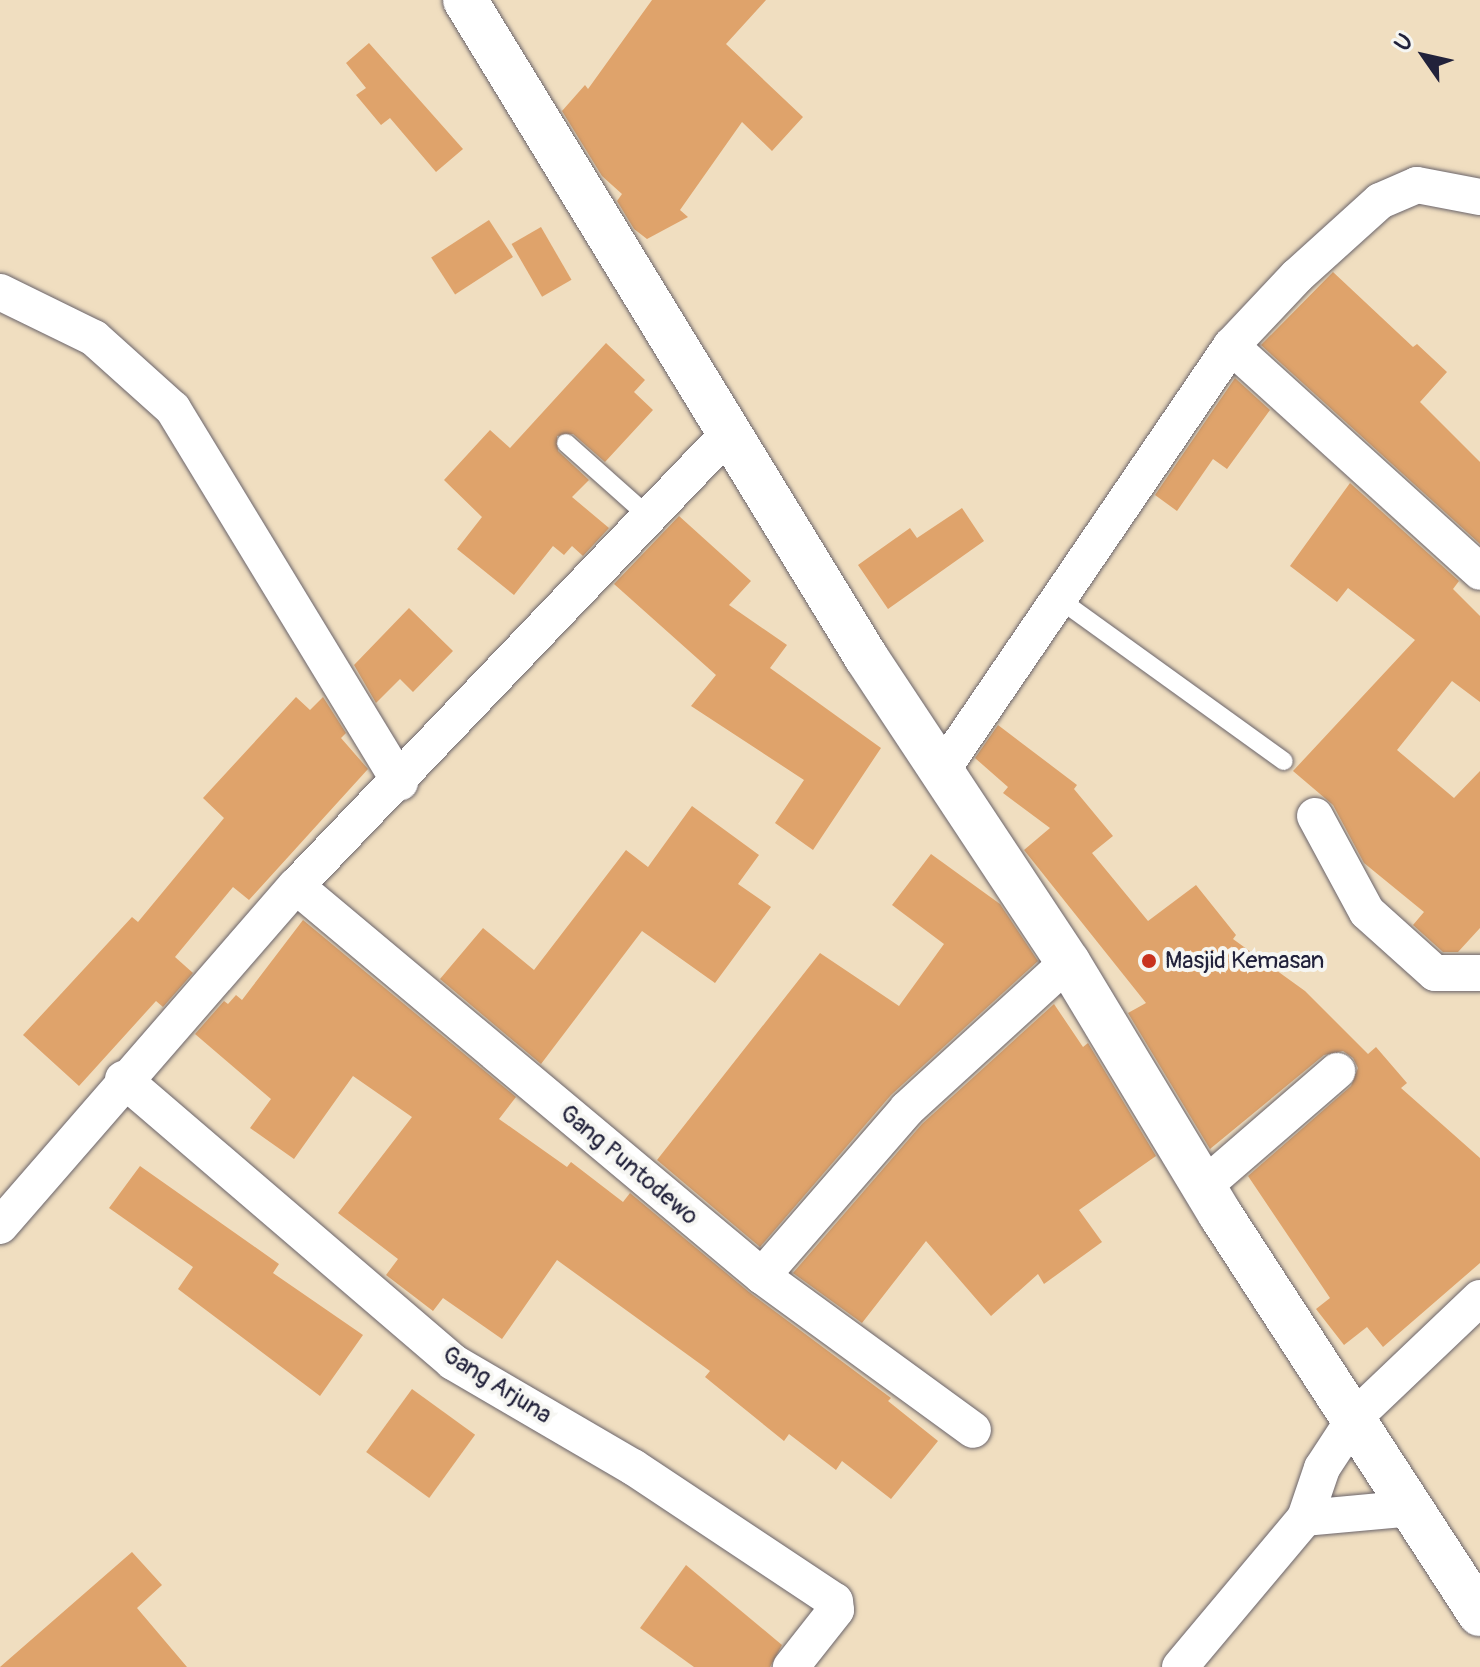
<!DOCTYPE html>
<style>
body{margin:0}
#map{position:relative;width:1480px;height:1667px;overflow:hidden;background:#f0dec0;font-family:Pangolin,sans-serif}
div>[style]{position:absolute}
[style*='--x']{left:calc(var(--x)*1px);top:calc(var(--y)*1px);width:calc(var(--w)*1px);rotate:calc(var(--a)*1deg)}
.building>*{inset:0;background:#dfa36b;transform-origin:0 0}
.roads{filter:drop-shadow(0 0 2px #6a646a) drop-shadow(0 0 2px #6a646a)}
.lane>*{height:18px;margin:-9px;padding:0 9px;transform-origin:9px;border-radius:9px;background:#fff}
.street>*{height:36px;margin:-18px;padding:0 18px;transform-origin:18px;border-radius:18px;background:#fff}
.secondary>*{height:44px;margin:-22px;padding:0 22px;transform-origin:22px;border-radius:22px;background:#fff}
.dots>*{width:22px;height:22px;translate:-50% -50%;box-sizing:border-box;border:4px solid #f6f6f2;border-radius:50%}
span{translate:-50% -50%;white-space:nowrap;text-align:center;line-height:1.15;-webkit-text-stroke:8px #f6f6f2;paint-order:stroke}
.poi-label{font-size:24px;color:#22223b}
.left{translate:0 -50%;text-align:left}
.street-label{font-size:24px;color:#22223b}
.north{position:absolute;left:1384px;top:16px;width:80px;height:80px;-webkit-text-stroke:6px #f6f6f2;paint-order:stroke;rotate:304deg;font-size:22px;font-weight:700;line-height:32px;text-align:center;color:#22223b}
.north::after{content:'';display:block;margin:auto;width:28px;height:36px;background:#22223b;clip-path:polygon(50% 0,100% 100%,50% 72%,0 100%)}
</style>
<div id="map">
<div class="building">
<div style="clip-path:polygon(652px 0,766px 0,726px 44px,803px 117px,772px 151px,742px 122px,680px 210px,688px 217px,647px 239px,634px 229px,617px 201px,622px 194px,602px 176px,562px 111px,585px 85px,588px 89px)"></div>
<div style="clip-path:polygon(369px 43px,463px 149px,436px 172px,390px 118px,381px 125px,356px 95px,366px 88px,346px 63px)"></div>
<div style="left:489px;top:220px;width:44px;height:69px;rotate:57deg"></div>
<div style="left:541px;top:227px;width:61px;height:34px;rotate:60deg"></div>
<div style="clip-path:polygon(1333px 272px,1413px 347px,1417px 344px,1447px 372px,1420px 402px,1480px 462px,1480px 544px,1261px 345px)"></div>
<div style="clip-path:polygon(606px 343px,645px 380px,634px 392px,653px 410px,605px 462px,573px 434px,557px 436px,558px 451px,589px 480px,572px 497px,609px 528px,583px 556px,572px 546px,564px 555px,553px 546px,514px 595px,457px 549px,482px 517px,444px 480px,490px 430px,510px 448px)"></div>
<div style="clip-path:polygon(1235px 378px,1270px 410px,1227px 469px,1213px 459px,1177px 511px,1155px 495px)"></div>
<div style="clip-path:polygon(1350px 483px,1459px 581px,1453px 589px,1480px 616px,1480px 702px,1452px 681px,1397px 750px,1454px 798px,1480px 771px,1480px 928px,1458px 952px,1443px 952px,1413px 925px,1424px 912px,1364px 863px,1333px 805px,1293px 771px,1415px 640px,1348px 588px,1337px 602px,1290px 566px)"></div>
<div style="clip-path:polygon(962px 508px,984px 541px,888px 609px,858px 565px,910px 528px,917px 538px)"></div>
<div style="clip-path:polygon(679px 516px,751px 581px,729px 605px,787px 645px,770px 668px,881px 748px,813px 850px,775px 823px,804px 780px,691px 706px,716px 675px,614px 584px)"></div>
<div style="clip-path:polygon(409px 608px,453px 651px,413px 692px,400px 679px,376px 703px,354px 665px)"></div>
<div style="clip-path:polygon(296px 697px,310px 710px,323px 697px,346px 733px,341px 738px,368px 769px,249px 900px,233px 887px,175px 957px,193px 973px,163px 1007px,156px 1001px,79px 1086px,23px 1035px,132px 917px,138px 922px,224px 818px,203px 798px)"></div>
<div style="clip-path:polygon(998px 725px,1077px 785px,1074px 789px,1113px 836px,1092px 853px,1148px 921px,1196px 885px,1236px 935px,1233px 939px,1305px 991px,1368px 1054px,1376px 1047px,1407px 1083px,1401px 1088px,1480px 1158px,1480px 1263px,1383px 1347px,1367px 1327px,1344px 1345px,1316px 1309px,1330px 1298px,1248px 1176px,1351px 1086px,1358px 1068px,1353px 1058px,1343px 1051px,1324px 1055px,1210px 1149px,1128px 1013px,1146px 1003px,1024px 850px,1050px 828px,1003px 793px,1008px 787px,975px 758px)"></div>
<div style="clip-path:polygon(692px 806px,759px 855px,738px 884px,771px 907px,715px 983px,642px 931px,541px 1064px,440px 979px,483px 928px,534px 970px,626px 850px,648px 867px)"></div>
<div style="clip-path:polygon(931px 854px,1000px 904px,1038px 961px,891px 1095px,760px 1247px,657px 1160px,820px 953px,899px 1006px,944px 944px,892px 905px)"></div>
<div style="clip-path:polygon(303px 920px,516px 1097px,499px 1119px,567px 1167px,571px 1162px,623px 1202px,630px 1193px,749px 1292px,891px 1398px,888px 1401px,938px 1441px,891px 1499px,842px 1461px,836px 1470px,789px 1434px,784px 1441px,705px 1377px,710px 1371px,557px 1260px,502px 1339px,443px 1298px,433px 1311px,386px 1275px,398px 1259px,338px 1213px,412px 1117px,353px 1076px,294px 1159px,250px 1128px,271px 1099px,195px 1034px,224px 1001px,228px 1004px,236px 995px,242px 1000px)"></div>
<div style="clip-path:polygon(1054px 1004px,1083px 1047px,1088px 1043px,1156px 1156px,1079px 1210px,1102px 1242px,1044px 1284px,1038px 1274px,991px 1316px,926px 1241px,862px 1323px,793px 1273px,922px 1124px)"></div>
<div style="clip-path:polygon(140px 1166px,279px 1264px,273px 1273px,363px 1335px,320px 1396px,178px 1289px,193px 1267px,109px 1208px)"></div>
<div style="left:412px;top:1389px;width:78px;height:78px;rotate:36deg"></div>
<div style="clip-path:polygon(132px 1552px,162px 1585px,137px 1608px,187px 1667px,0 1667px)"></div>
<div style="clip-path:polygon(686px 1565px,782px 1645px,770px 1667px,694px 1667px,640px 1628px)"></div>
</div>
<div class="roads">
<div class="lane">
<div style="--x:566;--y:443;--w:111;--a:41.7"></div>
<div style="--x:1059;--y:599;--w:277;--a:35.8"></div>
</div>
<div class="street">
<div style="--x:0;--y:292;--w:105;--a:26.1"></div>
<div style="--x:94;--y:338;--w:106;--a:41.9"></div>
<div style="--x:173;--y:409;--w:437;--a:58.7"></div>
<div style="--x:1231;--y:346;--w:336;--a:42.2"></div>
<div style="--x:940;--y:773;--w:517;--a:-55.73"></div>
<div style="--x:1231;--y:346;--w:96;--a:-46.7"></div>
<div style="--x:1297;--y:276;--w:112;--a:-42.1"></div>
<div style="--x:1380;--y:201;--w:40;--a:-23.4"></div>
<div style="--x:1417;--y:185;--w:64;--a:10.8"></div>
<div style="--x:1315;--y:816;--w:109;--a:61.6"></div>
<div style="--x:1367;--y:912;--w:91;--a:41.9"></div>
<div style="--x:1435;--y:973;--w:45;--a:0"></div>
<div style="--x:296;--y:886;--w:608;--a:39.93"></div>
<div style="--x:762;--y:1276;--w:261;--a:36.1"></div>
<div style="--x:123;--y:1079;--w:435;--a:40.6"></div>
<div style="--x:453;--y:1362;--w:208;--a:30.3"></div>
<div style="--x:633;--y:1467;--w:242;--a:33.6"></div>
<div style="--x:835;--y:1601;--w:9;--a:84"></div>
<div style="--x:836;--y:1610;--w:73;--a:128.3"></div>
<div style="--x:1204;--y:1186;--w:176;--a:-40.8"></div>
<div style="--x:0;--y:1226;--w:451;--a:-49"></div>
<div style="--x:296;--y:886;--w:625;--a:-46.3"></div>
<div style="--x:762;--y:1276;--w:221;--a:-49"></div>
<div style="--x:907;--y:1109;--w:218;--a:-42.4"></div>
<div style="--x:1305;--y:1518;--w:107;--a:-5.3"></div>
<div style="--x:1180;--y:1667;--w:194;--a:-50"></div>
<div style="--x:1305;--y:1518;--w:53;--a:-71.2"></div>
<div style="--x:1322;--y:1468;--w:62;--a:-56.8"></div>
<div style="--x:1356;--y:1416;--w:171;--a:-43.6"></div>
</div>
<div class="secondary">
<div style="--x:465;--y:0;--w:770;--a:58.6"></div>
<div style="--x:866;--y:657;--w:366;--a:56.5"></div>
<div style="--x:1068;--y:962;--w:294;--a:58.9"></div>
<div style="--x:1220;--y:1214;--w:477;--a:57"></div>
</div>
</div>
<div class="dots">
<div style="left:1149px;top:961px;background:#c8321e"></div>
</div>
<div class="poi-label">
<span class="left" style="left:1165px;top:961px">Masjid Kemasan</span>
</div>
<div class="street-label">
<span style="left:629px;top:1165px;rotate:40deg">Gang Puntodewo</span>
<span style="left:497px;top:1385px;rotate:32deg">Gang Arjuna</span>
</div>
<div class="north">U</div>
</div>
